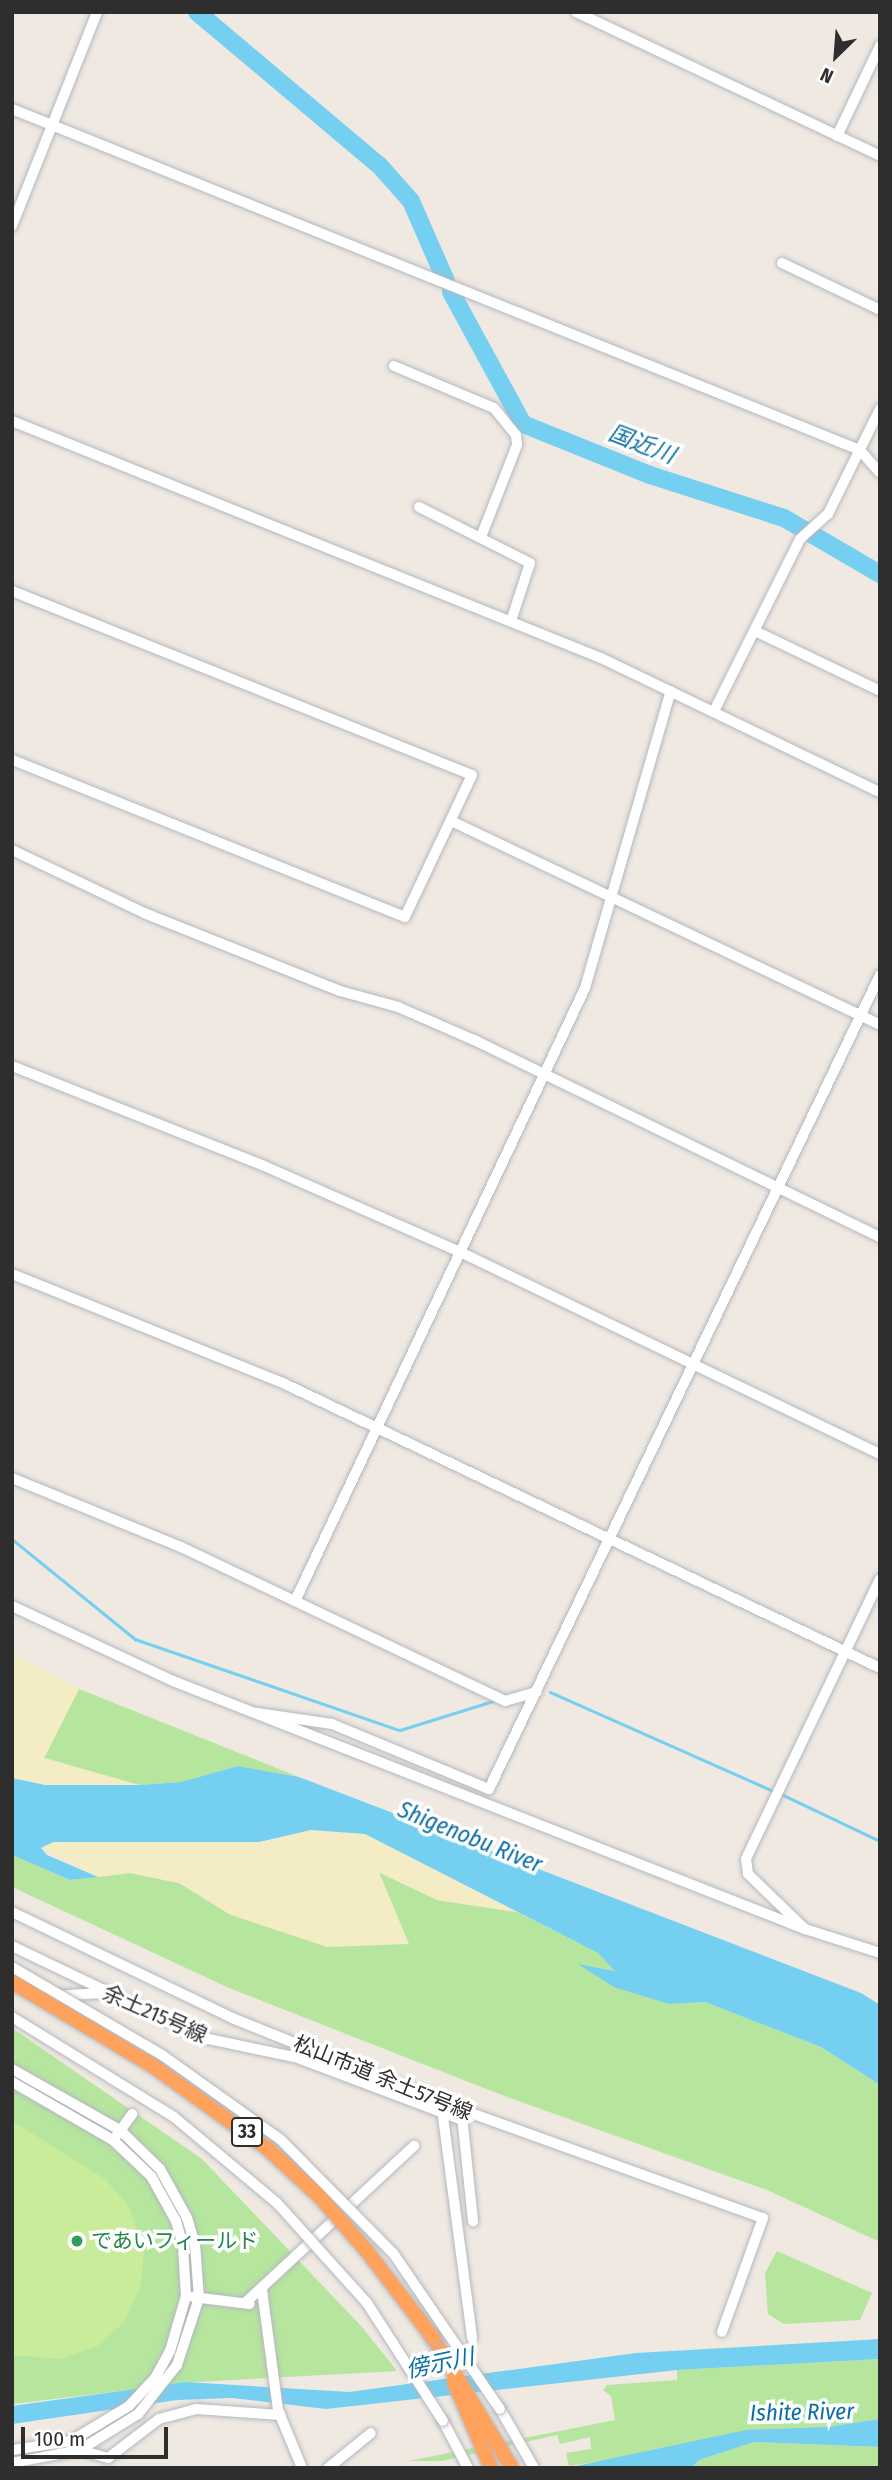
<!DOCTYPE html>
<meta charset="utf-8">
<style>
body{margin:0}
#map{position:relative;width:892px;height:2480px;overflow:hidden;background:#efe9e1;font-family:"Fira Sans Condensed","Noto Sans JP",sans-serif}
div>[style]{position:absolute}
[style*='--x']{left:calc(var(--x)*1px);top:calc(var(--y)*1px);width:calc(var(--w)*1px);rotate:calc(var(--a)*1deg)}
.green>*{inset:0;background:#b6e59e}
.sand>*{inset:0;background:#f3ecc5}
.pitch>*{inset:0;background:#c9ec9a}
.water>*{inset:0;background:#75cff0}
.stream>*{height:2.5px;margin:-1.25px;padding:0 1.25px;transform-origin:1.25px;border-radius:1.25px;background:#75cff0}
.river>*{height:18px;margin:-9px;padding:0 9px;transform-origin:9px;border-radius:9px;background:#75cff0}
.roads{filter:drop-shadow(0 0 2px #b4b7c1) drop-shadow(0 0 2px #b4b7c1)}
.minor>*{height:10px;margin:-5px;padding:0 5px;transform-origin:5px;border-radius:5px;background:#fff}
.highway>*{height:14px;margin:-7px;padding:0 7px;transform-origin:7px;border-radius:7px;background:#ffa35c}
.bridges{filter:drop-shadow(0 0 2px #b4b7c1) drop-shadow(0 0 2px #b4b7c1)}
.minor-bridge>*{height:10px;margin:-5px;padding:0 5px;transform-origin:5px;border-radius:5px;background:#fff}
.highway-bridge>*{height:14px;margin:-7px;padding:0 7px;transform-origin:7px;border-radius:7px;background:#ffa35c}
.dots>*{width:19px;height:19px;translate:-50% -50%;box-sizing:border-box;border:4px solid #fff;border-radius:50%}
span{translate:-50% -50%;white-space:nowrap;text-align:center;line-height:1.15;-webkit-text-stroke:7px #fff;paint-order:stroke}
.shield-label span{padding:2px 5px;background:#fff;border:2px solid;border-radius:5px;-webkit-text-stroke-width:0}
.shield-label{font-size:19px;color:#2e2e2e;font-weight:700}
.street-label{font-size:21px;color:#2e2e2e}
.leisure-label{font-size:21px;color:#27864d}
.left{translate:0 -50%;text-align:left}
.water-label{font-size:23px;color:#0d6fa3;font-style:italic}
.frame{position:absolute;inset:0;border:14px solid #2e2e2e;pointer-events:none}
.north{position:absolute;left:801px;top:21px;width:70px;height:70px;-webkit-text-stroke:5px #fff;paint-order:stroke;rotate:205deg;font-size:19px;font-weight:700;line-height:28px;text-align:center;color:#2e2e2e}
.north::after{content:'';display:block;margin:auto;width:24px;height:32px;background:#2e2e2e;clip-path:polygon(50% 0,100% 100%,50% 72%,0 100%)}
.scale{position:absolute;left:21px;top:2427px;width:147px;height:32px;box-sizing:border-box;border:4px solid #2e2e2e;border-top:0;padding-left:9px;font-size:21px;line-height:24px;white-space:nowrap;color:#2e2e2e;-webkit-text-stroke:5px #fff;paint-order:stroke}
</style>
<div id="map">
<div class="green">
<div style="clip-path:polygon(79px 1689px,299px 1777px,238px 1766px,181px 1782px,139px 1785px,44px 1758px)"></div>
<div style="clip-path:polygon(12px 1855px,70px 1880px,130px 1873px,179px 1883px,231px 1915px,378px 1872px,437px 1900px,517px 1912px,598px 1953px,616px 1971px,581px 1965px,669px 2004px,705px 2002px,821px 2047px,880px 2085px,880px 2242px,767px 2190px,507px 2097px,229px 1988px,12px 1887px)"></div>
<div style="clip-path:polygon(12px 2028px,202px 2159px,362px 2327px,397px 2371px,195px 2382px,12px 2404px)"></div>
<div style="clip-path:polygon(777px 2251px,872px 2293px,860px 2320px,784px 2324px,768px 2314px,765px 2273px)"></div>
<div style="clip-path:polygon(880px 2359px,880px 2419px,569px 2466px,566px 2453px,591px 2449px,590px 2437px,560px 2444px,557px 2435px,442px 2461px,408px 2461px,615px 2420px,611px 2396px,603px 2390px,607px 2385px,677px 2380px,677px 2370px)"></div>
<div style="clip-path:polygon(754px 2442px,880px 2447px,880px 2468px,691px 2468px,699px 2460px)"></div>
</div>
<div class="sand">
<div style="clip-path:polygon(12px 1653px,79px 1689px,44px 1758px,139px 1785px,45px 1785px,12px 1778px)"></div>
<div style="clip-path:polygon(311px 1830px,365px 1834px,517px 1912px,437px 1900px,379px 1872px,409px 1944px,327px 1947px,231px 1915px,179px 1883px,130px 1873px,98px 1877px,40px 1848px,53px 1842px,259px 1842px)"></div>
</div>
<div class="pitch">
<div style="clip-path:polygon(12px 2121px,105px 2179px,129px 2206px,144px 2251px,141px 2285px,125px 2321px,99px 2345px,62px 2359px,12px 2355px)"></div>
</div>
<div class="water">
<div style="clip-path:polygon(238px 1766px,299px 1777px,861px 1993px,880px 2005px,880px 2085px,821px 2047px,705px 2002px,669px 2004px,614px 1987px,578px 1964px,615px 1971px,598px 1953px,365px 1834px,311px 1830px,259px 1842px,53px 1842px,41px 1848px,47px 1855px,98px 1877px,70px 1880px,12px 1855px,12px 1778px,45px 1785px,139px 1785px,181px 1782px)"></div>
<div style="clip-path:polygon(880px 2339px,880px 2359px,677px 2370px,326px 2409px,232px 2398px,177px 2400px,12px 2424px,12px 2406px,186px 2382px,349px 2392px,636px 2353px)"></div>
<div style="clip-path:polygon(880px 2419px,880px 2447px,754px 2442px,699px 2460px,691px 2468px,567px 2468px,746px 2430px,827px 2427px)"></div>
</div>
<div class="stream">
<div style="--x:12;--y:1539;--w:159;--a:39.1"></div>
<div style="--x:135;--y:1639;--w:280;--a:19"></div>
<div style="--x:400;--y:1730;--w:97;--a:-17.3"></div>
<div style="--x:550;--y:1692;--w:244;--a:23.9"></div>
<div style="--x:781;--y:1794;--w:110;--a:25.4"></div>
</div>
<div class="river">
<div style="--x:197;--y:12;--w:238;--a:40.1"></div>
<div style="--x:379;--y:165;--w:48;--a:48.4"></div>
<div style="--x:411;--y:201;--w:87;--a:66.4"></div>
<div style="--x:451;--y:292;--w:150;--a:61.4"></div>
<div style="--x:523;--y:424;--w:137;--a:21.9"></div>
<div style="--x:650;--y:475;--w:141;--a:17.8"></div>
<div style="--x:784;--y:518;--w:111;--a:30.3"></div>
</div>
<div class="roads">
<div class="minor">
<div style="--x:576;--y:12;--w:336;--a:25.3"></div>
<div style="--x:12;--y:109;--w:914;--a:21.91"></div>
<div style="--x:860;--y:450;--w:30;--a:49"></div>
<div style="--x:837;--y:136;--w:100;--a:-64.5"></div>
<div style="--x:12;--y:226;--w:230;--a:-68.3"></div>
<div style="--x:782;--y:263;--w:109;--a:25.6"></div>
<div style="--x:394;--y:366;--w:108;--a:22.8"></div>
<div style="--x:494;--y:408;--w:35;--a:51"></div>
<div style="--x:516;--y:435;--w:10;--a:84"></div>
<div style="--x:517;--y:445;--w:99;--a:111.4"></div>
<div style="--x:12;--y:421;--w:635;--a:21.92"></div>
<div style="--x:601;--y:658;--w:310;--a:25.7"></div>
<div style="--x:419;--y:507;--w:124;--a:26.8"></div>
<div style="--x:530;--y:563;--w:61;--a:108.1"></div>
<div style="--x:12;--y:591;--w:495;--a:21.8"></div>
<div style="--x:472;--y:775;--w:157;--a:115.3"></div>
<div style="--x:405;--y:917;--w:423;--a:-158.2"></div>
<div style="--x:755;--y:631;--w:139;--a:25.6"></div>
<div style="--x:714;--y:711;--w:192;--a:-63.4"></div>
<div style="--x:800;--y:539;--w:38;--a:-42"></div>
<div style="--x:828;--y:514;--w:117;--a:-63.7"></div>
<div style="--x:451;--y:821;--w:475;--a:25.4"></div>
<div style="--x:12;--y:850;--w:146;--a:25.5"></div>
<div style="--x:144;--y:913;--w:211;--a:21.7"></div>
<div style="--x:340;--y:991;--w:60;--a:15.4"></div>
<div style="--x:398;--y:1007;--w:83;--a:23.5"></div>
<div style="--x:474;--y:1040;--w:451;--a:25.9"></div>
<div style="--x:12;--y:1066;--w:269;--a:21.6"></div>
<div style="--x:262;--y:1165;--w:216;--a:23.7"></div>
<div style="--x:460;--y:1252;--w:466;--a:25.7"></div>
<div style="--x:12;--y:1274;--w:294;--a:21.9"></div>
<div style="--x:285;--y:1384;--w:659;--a:25.52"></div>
<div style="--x:12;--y:1478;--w:183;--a:22.2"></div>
<div style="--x:181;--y:1547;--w:359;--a:25.4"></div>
<div style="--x:505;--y:1701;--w:33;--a:-16"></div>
<div style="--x:880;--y:1579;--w:310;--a:115.6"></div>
<div style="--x:746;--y:1859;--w:15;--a:82"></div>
<div style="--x:748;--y:1874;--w:79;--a:44"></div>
<div style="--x:805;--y:1929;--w:79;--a:17.7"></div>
<div style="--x:295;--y:1601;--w:678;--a:-64.68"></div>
<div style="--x:585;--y:988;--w:309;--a:-73.9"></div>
<div style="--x:12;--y:1606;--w:178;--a:25"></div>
<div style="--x:173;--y:1681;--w:679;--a:21.43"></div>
<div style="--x:257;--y:1713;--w:76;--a:8.3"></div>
<div style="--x:332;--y:1724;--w:170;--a:22.5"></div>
<div style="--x:489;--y:1789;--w:903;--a:-64.34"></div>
<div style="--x:12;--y:1912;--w:244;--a:25.7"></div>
<div style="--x:232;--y:2018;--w:227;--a:21.9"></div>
<div style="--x:443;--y:2103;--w:340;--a:19.8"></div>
<div style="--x:763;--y:2218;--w:121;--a:109.8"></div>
<div style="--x:12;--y:1946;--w:213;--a:25.6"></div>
<div style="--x:204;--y:2038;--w:96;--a:12"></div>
<div style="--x:298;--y:2058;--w:175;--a:20.7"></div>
<div style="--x:36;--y:1989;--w:17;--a:24"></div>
<div style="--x:52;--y:1996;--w:50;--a:-3.4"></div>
<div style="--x:12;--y:2069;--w:124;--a:29.5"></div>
<div style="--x:120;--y:2130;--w:56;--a:44.3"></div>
<div style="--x:160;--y:2169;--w:56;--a:61.1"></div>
<div style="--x:187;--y:2218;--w:27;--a:73"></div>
<div style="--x:195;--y:2244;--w:54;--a:85.8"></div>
<div style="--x:199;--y:2298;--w:71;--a:108.2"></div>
<div style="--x:177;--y:2365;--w:63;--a:128.5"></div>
<div style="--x:138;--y:2414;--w:68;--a:148.2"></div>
<div style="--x:80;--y:2450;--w:69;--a:169.2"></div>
<div style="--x:12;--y:2082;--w:116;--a:29.9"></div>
<div style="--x:113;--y:2140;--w:52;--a:43.5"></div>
<div style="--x:151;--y:2176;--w:51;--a:60.9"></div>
<div style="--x:176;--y:2221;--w:26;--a:74"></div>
<div style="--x:183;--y:2246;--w:50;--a:86.6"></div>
<div style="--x:186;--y:2296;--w:57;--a:106.2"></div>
<div style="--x:170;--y:2351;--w:31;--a:119"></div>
<div style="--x:155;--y:2378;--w:38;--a:133"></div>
<div style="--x:129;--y:2406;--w:68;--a:148.9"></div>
<div style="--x:71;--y:2441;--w:60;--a:171.3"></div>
<div style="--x:442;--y:2109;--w:231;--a:82.5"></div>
<div style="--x:462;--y:2116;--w:106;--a:84"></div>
<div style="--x:117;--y:2135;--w:26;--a:-54"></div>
<div style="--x:262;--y:2290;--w:121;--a:82.4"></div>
<div style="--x:278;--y:2410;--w:63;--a:67.5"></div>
<div style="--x:193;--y:2297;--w:57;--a:7"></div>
<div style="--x:245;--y:2303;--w:231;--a:-42.9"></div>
<div style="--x:500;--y:2409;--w:68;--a:60"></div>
<div style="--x:443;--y:2421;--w:53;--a:62"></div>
<div style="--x:80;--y:2450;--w:29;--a:16"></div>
<div style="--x:108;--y:2458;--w:64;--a:-37.4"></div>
<div style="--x:159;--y:2419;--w:38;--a:-15"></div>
<div style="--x:196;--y:2409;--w:85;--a:4"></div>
<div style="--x:328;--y:2468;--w:55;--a:-39.1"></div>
</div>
<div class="highway">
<div style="--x:433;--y:2338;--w:152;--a:58.7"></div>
<div style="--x:454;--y:2382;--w:94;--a:66.7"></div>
</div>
</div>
<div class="bridges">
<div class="minor-bridge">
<div style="--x:12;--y:1967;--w:174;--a:30.4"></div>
<div style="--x:162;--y:2055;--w:146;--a:35.5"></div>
<div style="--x:281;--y:2140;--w:159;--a:45.3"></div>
<div style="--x:393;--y:2253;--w:189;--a:55.6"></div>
<div style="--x:12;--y:2017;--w:190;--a:31.7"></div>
<div style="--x:174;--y:2117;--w:134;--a:39.9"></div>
<div style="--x:277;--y:2203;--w:135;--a:48"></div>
<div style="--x:367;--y:2303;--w:140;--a:57.2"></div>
</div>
<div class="highway-bridge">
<div style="--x:12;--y:1982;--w:164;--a:30.8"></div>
<div style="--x:153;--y:2066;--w:142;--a:35.8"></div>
<div style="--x:268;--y:2149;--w:69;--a:42.7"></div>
<div style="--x:319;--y:2196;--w:72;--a:49"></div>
<div style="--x:366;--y:2250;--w:111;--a:52.7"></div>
</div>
</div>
<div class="dots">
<div style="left:77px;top:2241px;background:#2e9e5b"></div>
</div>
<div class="shield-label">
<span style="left:247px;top:2132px">33</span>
</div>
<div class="street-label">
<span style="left:155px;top:2014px;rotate:24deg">余土215号線</span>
<span style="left:383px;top:2078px;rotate:22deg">松山市道 余土57号線</span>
</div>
<div class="leisure-label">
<span class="left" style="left:91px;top:2241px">であいフィールド</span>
</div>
<div class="water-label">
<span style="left:642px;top:444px;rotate:21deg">国近川</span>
<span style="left:470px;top:1837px;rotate:22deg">Shigenobu River</span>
<span style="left:440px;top:2363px;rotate:-12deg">傍示川</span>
<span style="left:802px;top:2412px;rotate:-1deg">Ishite River</span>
</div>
<div class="frame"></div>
<div class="north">N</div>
<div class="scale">100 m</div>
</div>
